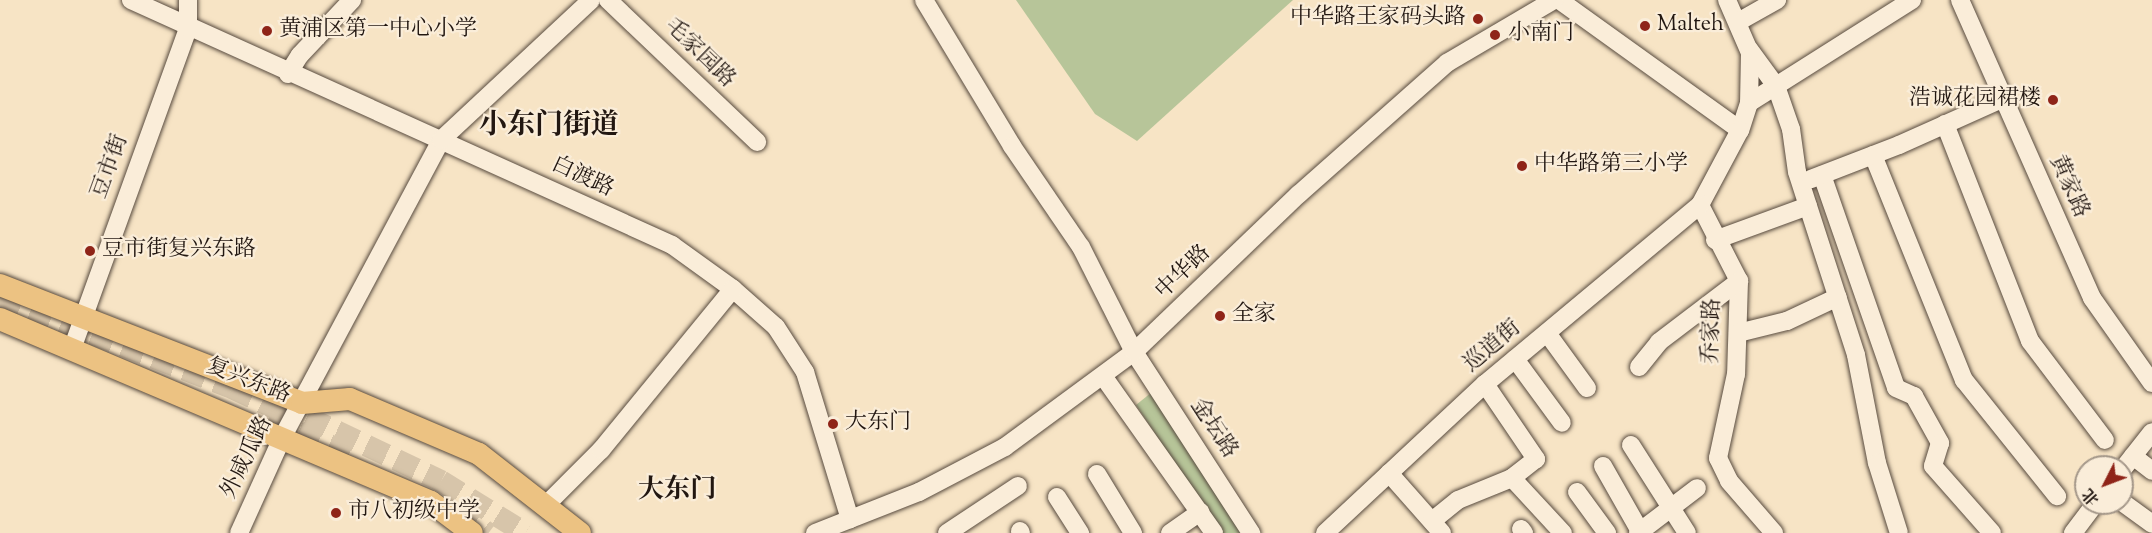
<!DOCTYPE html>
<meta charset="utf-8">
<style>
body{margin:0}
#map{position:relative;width:2152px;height:533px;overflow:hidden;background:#f7e4c5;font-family:"Sorts Mill Goudy","Noto Serif SC",serif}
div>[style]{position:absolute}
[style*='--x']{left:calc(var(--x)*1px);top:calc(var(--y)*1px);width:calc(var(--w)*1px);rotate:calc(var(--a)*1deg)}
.green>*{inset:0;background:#b7c599}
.major-tunnel>*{height:22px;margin-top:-11px;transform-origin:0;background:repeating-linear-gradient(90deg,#d7c5aa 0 22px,transparent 0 33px)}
.roads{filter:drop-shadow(0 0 2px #574a3e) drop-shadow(0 0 2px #574a3e)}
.minor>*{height:18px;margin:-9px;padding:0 9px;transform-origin:9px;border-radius:9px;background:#faedd9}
.major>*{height:22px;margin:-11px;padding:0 11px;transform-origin:11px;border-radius:11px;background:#ecc282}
.dots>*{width:16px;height:16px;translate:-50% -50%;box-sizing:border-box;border:3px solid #faedd9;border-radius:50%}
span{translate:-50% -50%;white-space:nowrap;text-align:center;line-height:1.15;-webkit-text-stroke:4.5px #faedd9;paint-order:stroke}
.poi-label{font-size:22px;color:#221711}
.right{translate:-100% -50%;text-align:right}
.left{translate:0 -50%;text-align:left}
.street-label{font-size:22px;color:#221711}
.quarter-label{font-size:26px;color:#221711;font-weight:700}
.district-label{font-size:28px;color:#221711;font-weight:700}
.north{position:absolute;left:2074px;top:455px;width:60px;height:60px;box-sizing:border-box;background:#faedd9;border:2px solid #a49789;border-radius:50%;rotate:228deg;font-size:16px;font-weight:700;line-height:24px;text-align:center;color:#221711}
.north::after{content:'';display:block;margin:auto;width:21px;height:27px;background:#8f2418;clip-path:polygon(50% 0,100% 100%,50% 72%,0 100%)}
</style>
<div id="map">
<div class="green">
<div style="clip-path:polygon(1016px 0,1293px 0,1137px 141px,1095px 114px)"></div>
<div style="clip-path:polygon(1152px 392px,1242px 533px,1221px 533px,1136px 405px)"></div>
</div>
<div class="major-tunnel">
<div style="--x:0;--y:298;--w:249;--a:21.2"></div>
<div style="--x:232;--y:388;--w:63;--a:25.3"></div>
<div style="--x:277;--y:403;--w:182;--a:25.4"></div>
<div style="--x:441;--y:481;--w:99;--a:31.8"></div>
<div style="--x:268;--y:420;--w:90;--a:22.3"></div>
<div style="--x:457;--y:510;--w:39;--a:37"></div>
</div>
<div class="roads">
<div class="minor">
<div style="--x:131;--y:0;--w:594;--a:24.36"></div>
<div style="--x:672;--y:245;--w:75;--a:35.8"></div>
<div style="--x:733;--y:289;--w:57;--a:41.5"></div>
<div style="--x:776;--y:327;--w:54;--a:57.2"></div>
<div style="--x:805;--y:372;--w:154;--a:73"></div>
<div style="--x:608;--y:0;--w:206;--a:43.6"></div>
<div style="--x:924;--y:0;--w:170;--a:58.9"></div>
<div style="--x:1012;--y:146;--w:122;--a:55.7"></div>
<div style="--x:1081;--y:247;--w:118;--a:63.2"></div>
<div style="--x:1134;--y:352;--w:216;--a:57.1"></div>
<div style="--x:1559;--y:0;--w:223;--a:35.7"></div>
<div style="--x:1727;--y:0;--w:58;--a:66.5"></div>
<div style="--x:1750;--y:53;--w:50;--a:91.1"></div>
<div style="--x:1749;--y:103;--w:28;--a:108"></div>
<div style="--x:1740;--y:130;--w:85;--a:118.1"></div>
<div style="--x:1700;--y:205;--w:85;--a:62.8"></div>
<div style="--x:1739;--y:281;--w:93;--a:91.8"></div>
<div style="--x:1736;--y:374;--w:86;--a:102.1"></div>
<div style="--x:1718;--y:458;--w:25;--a:64"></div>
<div style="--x:1729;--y:481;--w:69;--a:49.1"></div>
<div style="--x:1960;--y:0;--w:326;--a:66.1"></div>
<div style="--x:2092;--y:298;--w:104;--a:54.8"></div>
<div style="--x:1738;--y:22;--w:45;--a:-29.4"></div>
<div style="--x:1749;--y:49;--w:46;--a:53.9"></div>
<div style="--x:1776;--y:86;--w:46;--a:70.8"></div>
<div style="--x:1791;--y:129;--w:43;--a:82.1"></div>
<div style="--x:1797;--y:172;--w:192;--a:72.1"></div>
<div style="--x:1856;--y:355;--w:110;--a:79"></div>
<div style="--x:1877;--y:463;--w:73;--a:72.6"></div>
<div style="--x:288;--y:74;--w:22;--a:-58"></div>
<div style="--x:300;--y:55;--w:76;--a:-46.6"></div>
<div style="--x:1749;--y:103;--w:193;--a:-32.3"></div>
<div style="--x:1945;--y:124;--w:233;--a:68.6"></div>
<div style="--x:2030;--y:341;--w:124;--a:52.9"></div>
<div style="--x:1873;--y:155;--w:243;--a:68"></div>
<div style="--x:1964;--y:380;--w:149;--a:51.3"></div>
<div style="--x:1822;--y:175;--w:225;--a:70.8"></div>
<div style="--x:1896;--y:388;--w:20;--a:24"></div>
<div style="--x:1914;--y:396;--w:54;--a:61"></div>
<div style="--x:1940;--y:443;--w:24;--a:107"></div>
<div style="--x:1933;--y:466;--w:89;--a:48.6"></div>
<div style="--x:1811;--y:179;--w:94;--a:-21.1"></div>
<div style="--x:1899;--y:145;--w:113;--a:-24.1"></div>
<div style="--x:1715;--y:240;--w:99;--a:-20.1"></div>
<div style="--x:1547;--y:333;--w:68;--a:54"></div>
<div style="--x:1738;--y:333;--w:50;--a:-13.8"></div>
<div style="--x:1787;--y:321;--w:56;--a:-25.2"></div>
<div style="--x:72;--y:349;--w:341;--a:-70.1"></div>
<div style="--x:188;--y:28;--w:28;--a:-90"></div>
<div style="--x:1515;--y:359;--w:79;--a:53.7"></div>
<div style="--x:1639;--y:367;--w:32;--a:-51"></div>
<div style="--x:1659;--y:342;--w:101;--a:-37.3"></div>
<div style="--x:1103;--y:376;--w:192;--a:54.7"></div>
<div style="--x:1485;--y:384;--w:91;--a:55.8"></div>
<div style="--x:1536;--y:459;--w:31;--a:142"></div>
<div style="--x:1512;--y:478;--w:75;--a:47.2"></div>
<div style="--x:1631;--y:445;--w:104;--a:57.5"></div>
<div style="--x:2133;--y:456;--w:24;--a:38"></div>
<div style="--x:1603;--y:466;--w:77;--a:60.4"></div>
<div style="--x:2122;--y:470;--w:48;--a:-51.7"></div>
<div style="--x:1389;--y:473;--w:80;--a:48.5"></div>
<div style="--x:1097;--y:474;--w:69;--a:58.6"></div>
<div style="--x:1577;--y:492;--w:51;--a:53.8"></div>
<div style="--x:1057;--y:497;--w:43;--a:57.4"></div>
<div style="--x:2122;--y:502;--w:37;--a:36"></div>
<div style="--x:546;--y:505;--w:78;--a:-45"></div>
<div style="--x:601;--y:450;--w:208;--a:-50.7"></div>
<div style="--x:1432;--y:521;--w:33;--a:-39"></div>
<div style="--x:1458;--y:500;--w:58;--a:-22.2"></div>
<div style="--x:1521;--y:529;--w:5;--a:53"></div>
<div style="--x:1020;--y:531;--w:2;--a:63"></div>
<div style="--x:239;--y:533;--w:104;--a:-65.6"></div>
<div style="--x:282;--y:438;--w:338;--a:-61.9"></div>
<div style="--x:441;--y:140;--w:205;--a:-43"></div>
<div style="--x:815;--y:533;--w:112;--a:-21.5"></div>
<div style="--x:919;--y:492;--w:97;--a:-27.6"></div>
<div style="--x:1005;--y:447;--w:160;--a:-36.4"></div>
<div style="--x:1134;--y:352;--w:228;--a:-43.8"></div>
<div style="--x:1299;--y:194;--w:198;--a:-41.5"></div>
<div style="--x:1447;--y:63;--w:124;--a:-30.5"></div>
<div style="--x:947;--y:533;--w:85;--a:-33.5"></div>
<div style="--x:1170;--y:533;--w:37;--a:-35"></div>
<div style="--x:1325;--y:533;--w:219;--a:-43"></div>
<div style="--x:1485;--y:384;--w:280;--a:-39.8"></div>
<div style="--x:1638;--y:533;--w:74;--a:-37.3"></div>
<div style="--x:2073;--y:533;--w:38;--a:-53"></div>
</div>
<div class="major">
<div style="--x:0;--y:285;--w:324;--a:21.3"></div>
<div style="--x:302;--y:403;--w:48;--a:-4.8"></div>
<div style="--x:350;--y:399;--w:140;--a:23.1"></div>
<div style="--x:479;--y:454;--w:128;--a:38"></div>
<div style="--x:0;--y:319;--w:468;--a:23"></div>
<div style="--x:431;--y:502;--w:51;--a:37.1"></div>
</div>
</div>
<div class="dots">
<div style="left:1478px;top:19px;background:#8f2418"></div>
<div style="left:1645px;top:26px;background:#8f2418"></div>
<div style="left:267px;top:31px;background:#8f2418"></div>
<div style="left:1495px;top:35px;background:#8f2418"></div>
<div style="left:2053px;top:100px;background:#8f2418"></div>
<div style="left:1522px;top:166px;background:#8f2418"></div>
<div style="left:90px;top:251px;background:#8f2418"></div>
<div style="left:1220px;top:316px;background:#8f2418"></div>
<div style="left:833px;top:424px;background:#8f2418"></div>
<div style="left:336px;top:513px;background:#8f2418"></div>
</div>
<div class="poi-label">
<span class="right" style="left:1466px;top:19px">中华路王家码头路</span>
<span class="left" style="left:1657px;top:26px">Malteh</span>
<span class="left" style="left:279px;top:31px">黄浦区第一中心小学</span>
<span class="left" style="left:1508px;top:35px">小南门</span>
<span class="right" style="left:2041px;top:100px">浩诚花园裙楼</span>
<span class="left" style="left:1534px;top:166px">中华路第三小学</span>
<span class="left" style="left:102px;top:251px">豆市街复兴东路</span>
<span class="left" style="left:1232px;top:316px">全家</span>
<span class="left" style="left:845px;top:424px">大东门</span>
<span class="left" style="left:348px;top:513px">市八初级中学</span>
</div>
<div class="street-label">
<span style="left:699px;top:54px;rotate:44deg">毛家园路</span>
<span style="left:111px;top:167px;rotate:-70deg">豆市街</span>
<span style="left:582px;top:178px;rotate:25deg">白渡路</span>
<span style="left:2068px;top:187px;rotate:66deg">黄家路</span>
<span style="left:1184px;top:273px;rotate:-44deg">中华路</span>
<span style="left:1713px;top:331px;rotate:-88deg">乔家路</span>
<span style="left:1493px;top:347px;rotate:-40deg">巡道街</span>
<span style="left:248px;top:382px;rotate:21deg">复兴东路</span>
<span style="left:1213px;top:429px;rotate:57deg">金坛路</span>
<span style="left:248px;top:458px;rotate:-64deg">外咸瓜路</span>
</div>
<div class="quarter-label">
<span style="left:677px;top:491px">大东门</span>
</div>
<div class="district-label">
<span style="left:549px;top:126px">小东门街道</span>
</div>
<div class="north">北</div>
</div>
